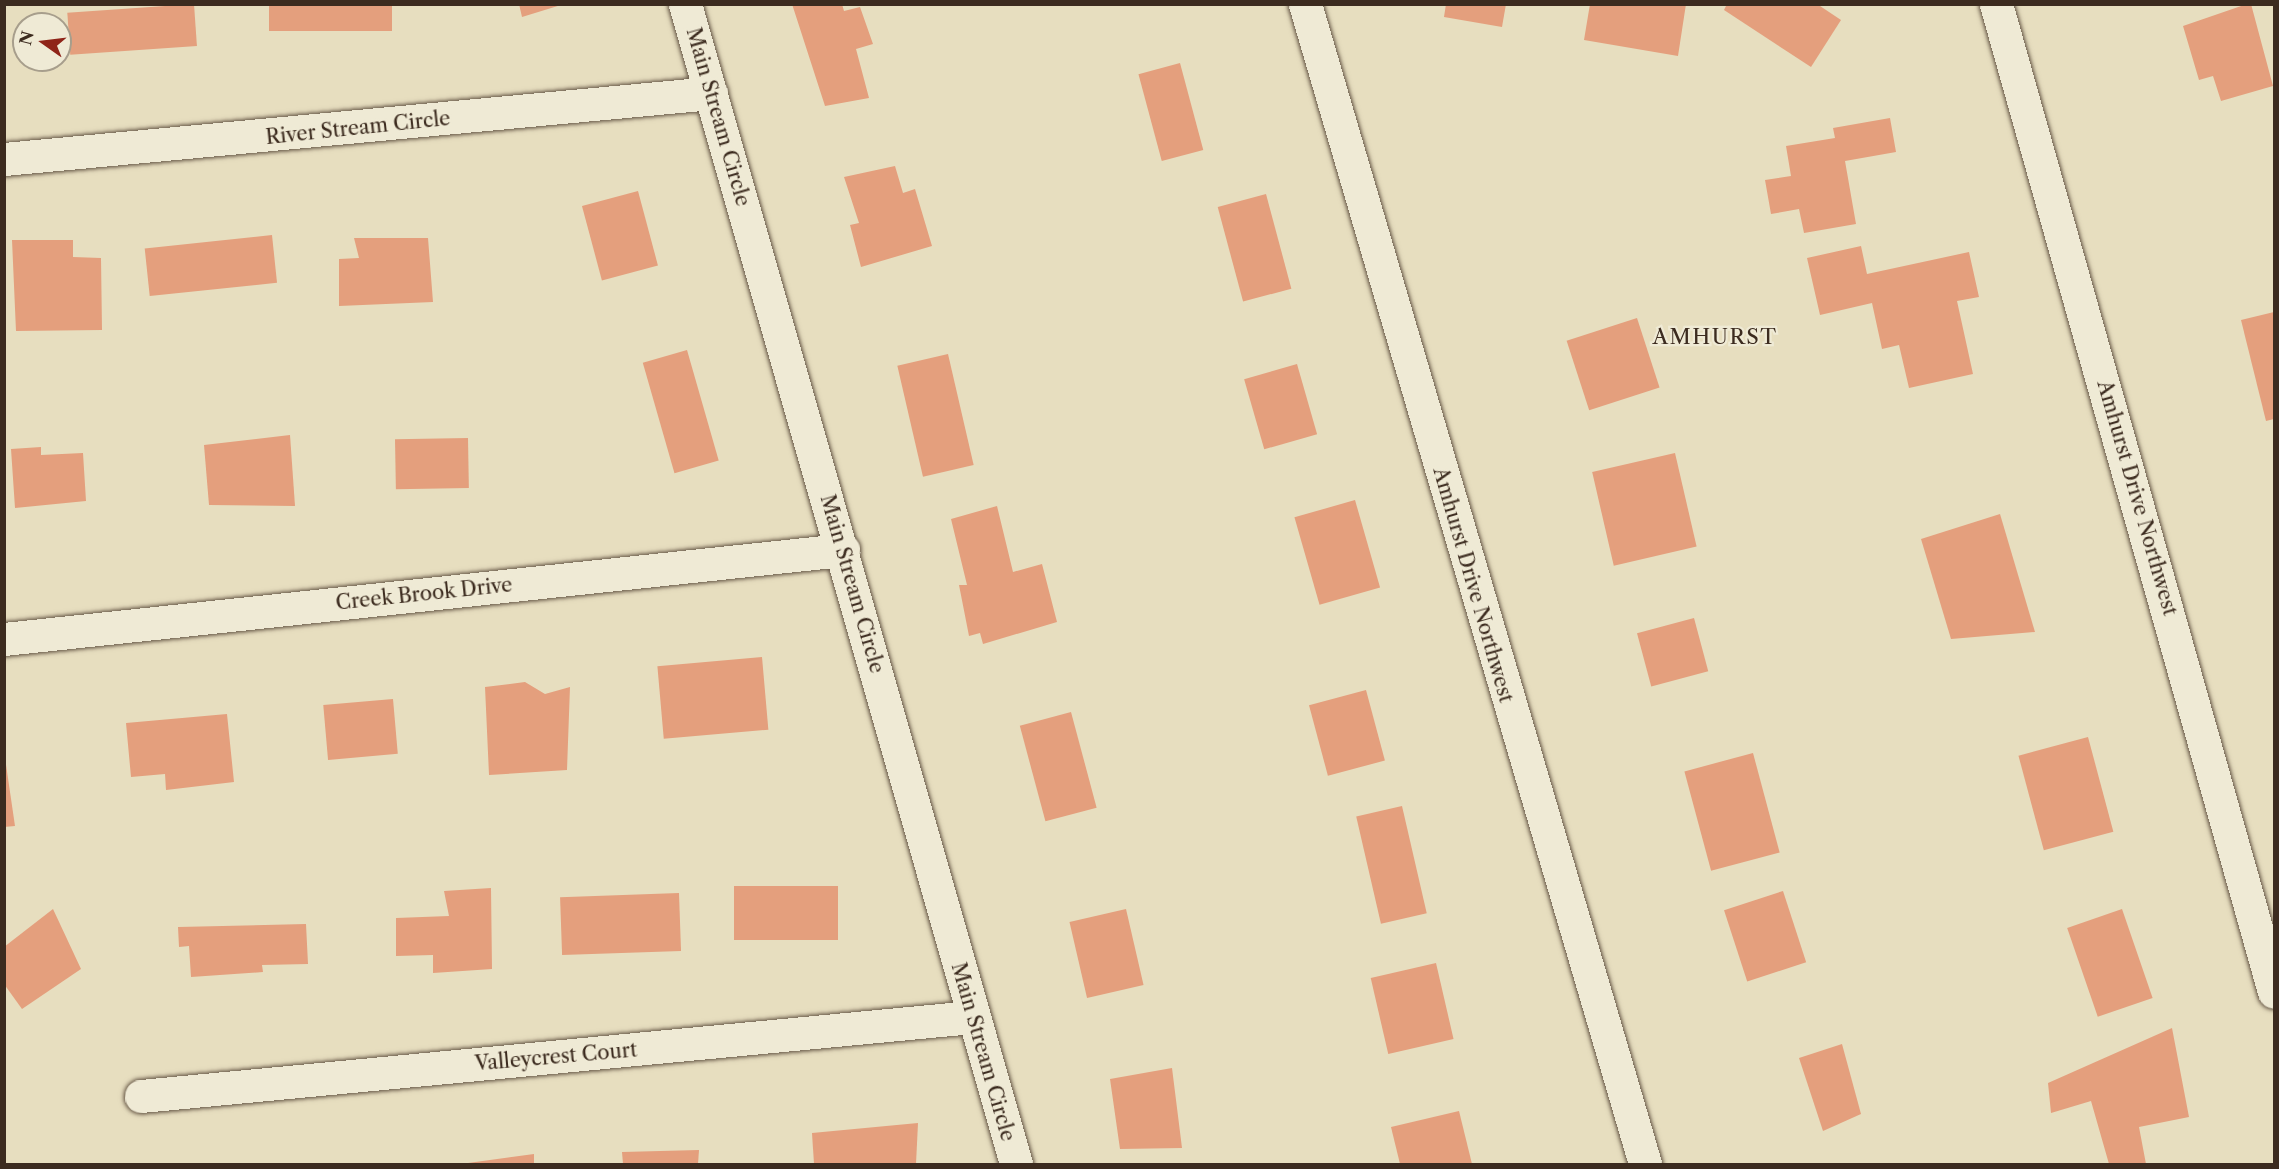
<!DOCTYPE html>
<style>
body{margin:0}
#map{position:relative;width:2279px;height:1169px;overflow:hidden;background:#e7debf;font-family:"Libre Caslon Text",serif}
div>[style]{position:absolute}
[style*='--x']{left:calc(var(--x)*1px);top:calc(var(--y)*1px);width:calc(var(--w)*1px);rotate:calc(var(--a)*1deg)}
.building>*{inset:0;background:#e49f7d;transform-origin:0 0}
.roads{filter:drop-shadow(0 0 2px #675847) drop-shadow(0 0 2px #675847)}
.street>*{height:33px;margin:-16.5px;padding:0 16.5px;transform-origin:16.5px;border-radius:16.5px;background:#efead5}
span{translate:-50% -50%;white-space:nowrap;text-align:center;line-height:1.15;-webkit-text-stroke:4.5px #efead5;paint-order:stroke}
.street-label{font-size:20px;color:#3c2b1f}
.neighbourhood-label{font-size:21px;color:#3c2b1f;letter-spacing:1.5px}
.frame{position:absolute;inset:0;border:6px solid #3c2b1f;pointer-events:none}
.north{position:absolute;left:12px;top:12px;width:60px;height:60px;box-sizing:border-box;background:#efead5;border:2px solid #a79e8c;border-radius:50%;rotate:284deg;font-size:16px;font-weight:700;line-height:24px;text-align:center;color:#3c2b1f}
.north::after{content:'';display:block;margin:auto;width:21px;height:27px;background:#8f2418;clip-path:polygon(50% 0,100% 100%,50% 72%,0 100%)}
</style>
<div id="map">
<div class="building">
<div style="left:194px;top:4px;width:42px;height:127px;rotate:86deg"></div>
<div style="left:269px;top:4px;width:123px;height:27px"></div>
<div style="clip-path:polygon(519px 4px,561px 4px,561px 5px,522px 17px)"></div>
<div style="clip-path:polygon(792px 4px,842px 4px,844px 11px,860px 7px,873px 44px,856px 49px,869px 98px,825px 106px)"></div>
<div style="clip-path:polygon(1446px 4px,1506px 4px,1502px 27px,1444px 17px)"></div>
<div style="clip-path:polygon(1590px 4px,1686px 4px,1678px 56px,1584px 40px)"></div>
<div style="clip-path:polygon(1727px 4px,1817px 4px,1841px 20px,1811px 67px,1724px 10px)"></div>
<div style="clip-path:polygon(2247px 4px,2251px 4px,2273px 86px,2221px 101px,2213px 76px,2199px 80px,2183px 26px)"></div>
<div style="left:1180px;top:63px;width:90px;height:43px;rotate:75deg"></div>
<div style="clip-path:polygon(1890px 118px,1896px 152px,1845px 161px,1856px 224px,1804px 233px,1799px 209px,1771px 214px,1765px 180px,1791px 176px,1786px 146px,1835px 138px,1833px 128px)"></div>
<div style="clip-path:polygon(895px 166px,903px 193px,915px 189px,932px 246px,861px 267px,850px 225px,859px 223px,844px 177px)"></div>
<div style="left:638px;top:191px;width:77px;height:58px;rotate:75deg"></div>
<div style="left:1266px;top:194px;width:98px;height:50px;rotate:75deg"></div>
<div style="left:272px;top:235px;width:48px;height:128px;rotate:84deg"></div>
<div style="clip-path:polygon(354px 238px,428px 238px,433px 302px,339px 306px,339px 259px,359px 258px)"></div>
<div style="clip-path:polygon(12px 240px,73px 240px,73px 257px,101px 258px,102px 330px,16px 331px)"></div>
<div style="clip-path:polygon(1861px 246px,1867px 274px,1969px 252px,1979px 297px,1957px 301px,1973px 374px,1909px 388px,1899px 345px,1882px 349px,1872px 303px,1820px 315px,1807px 258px)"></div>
<div style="clip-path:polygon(2274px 312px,2274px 419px,2266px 421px,2241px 320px)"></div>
<div style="left:1637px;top:318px;width:73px;height:74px;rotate:72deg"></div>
<div style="left:687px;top:350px;width:115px;height:46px;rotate:74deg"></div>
<div style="left:948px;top:354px;width:114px;height:52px;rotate:77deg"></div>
<div style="left:1297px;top:364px;width:73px;height:55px;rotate:74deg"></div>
<div style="clip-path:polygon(290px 435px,295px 506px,209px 505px,204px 445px)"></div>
<div style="left:468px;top:438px;width:50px;height:73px;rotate:89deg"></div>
<div style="clip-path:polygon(41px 447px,41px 455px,83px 453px,86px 501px,15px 508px,11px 449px)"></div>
<div style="left:1675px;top:453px;width:96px;height:85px;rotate:77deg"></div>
<div style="left:1355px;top:500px;width:91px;height:63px;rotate:74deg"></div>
<div style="clip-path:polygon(997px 506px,1013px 572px,1042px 564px,1057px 622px,983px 644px,980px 633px,969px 636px,959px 585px,967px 585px,951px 519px)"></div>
<div style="clip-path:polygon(2000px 514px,2035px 632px,1951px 639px,1921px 539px)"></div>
<div style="left:1694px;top:618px;width:55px;height:59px;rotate:75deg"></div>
<div style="left:762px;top:657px;width:73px;height:105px;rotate:85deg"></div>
<div style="clip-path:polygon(525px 682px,545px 694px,570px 687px,567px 770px,489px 775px,485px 687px)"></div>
<div style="left:1366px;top:690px;width:73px;height:59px;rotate:75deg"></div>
<div style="left:393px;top:699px;width:55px;height:70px;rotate:85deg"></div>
<div style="left:1071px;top:712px;width:99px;height:53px;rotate:75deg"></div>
<div style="clip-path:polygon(227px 714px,234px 782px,166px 790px,165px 774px,131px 777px,126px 723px)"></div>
<div style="left:2088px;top:737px;width:98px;height:72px;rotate:75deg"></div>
<div style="clip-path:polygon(4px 751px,15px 826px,4px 827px)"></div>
<div style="left:1753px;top:753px;width:103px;height:71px;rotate:75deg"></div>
<div style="left:1402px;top:806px;width:110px;height:47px;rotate:77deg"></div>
<div style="left:734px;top:886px;width:104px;height:54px"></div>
<div style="clip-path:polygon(491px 888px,492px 969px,433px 973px,433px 955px,396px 956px,396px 918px,449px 916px,444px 891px)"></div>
<div style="left:1783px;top:891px;width:75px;height:62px;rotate:72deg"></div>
<div style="left:679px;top:893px;width:58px;height:119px;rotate:88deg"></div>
<div style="clip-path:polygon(53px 909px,81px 969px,22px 1009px,4px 984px,4px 947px)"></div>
<div style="left:1126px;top:909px;width:78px;height:58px;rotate:77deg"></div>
<div style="left:2122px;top:909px;width:94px;height:58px;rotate:71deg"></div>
<div style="clip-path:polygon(306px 924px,308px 964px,262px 965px,263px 972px,191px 977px,189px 946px,179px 947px,178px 927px)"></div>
<div style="left:1436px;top:963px;width:78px;height:67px;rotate:77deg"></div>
<div style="clip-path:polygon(2172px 1028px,2189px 1117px,2139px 1127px,2146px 1164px,2109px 1164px,2091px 1101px,2051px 1113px,2048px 1083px)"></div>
<div style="clip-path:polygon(1842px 1044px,1861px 1114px,1823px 1131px,1799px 1058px)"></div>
<div style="clip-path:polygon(1172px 1068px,1182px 1148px,1120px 1149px,1110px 1079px)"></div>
<div style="clip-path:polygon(1459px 1111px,1472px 1164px,1400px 1164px,1391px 1127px)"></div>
<div style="clip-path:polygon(918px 1123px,916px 1164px,814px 1164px,812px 1133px)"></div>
<div style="clip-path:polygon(699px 1150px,698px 1164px,623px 1164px,622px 1152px)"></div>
<div style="clip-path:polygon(534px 1154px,534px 1164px,468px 1164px,468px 1163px)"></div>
</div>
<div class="roads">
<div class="street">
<div style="--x:685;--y:4;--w:1206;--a:74.07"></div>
<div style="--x:1305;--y:4;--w:1209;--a:73.66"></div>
<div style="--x:1996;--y:4;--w:1026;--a:74.28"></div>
<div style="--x:4;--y:159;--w:710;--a:-5.33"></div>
<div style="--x:4;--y:639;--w:844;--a:-6.06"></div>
<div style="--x:141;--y:1096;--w:835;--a:-5.43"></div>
</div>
</div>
<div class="street-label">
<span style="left:718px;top:117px;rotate:74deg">Main Stream Circle</span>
<span style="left:358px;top:128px;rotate:-6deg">River Stream Circle</span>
<span style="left:2137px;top:498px;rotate:74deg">Amhurst Drive Northwest</span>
<span style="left:852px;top:584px;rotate:74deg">Main Stream Circle</span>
<span style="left:1473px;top:585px;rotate:74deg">Amhurst Drive Northwest</span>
<span style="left:424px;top:594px;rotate:-6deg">Creek Brook Drive</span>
<span style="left:983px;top:1052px;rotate:74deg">Main Stream Circle</span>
<span style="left:556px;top:1057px;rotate:-5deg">Valleycrest Court</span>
</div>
<div class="neighbourhood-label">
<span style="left:1715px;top:337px">AMHURST</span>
</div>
<div class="frame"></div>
<div class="north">N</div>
</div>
